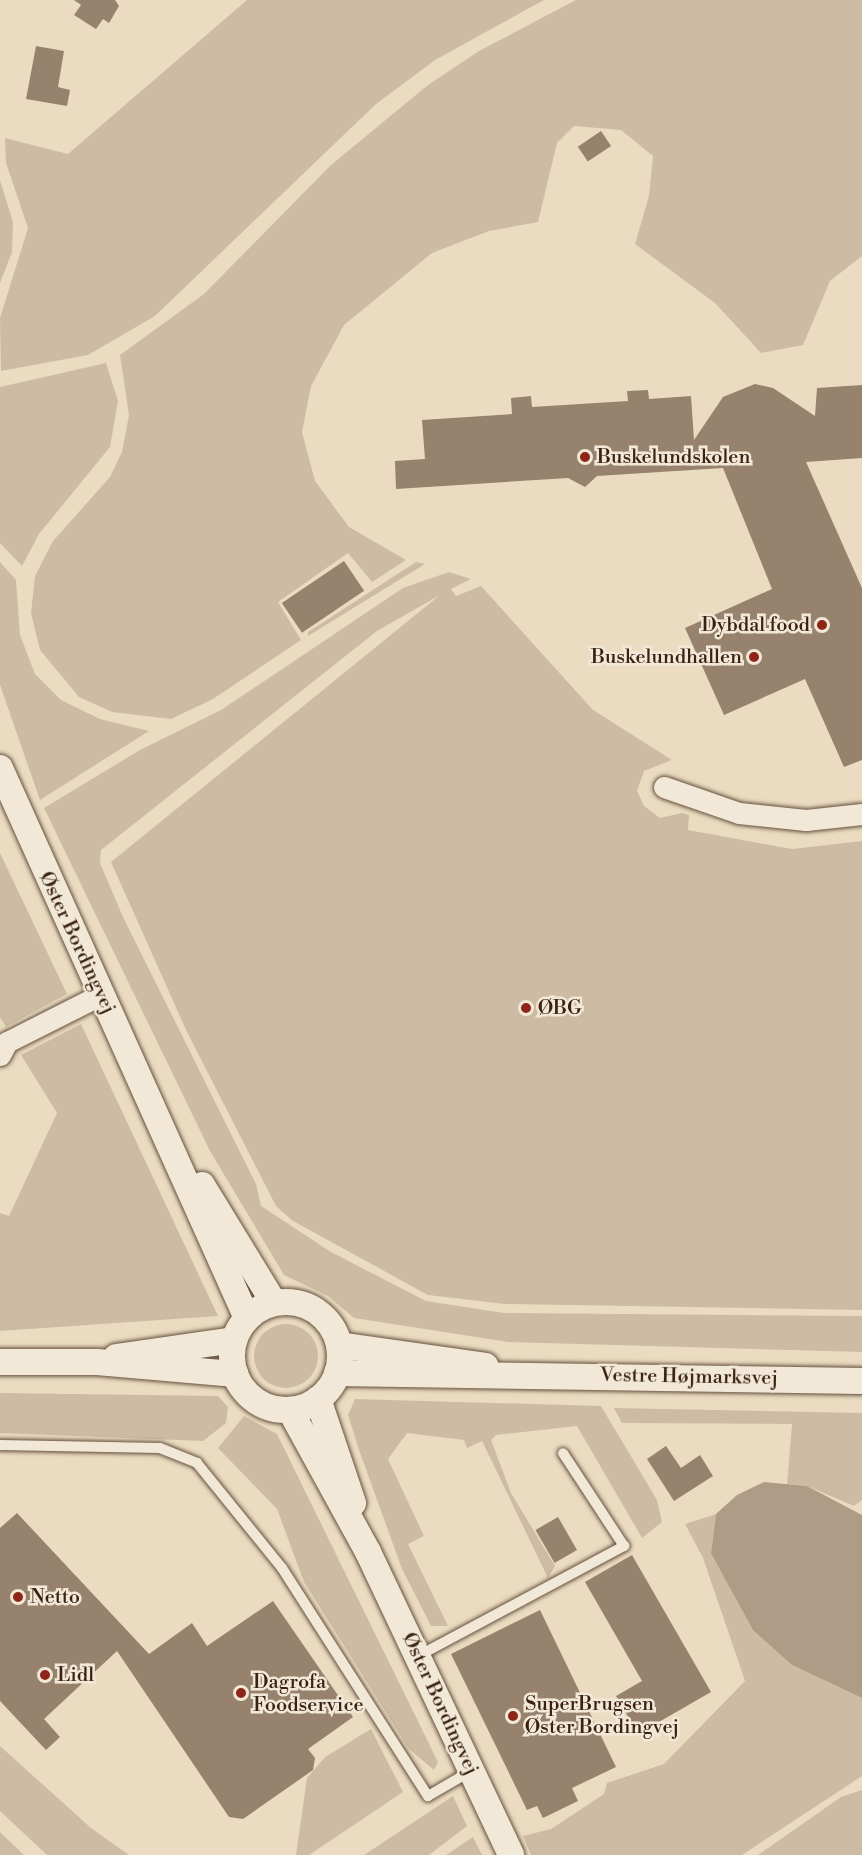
<!DOCTYPE html>
<meta charset="utf-8">
<style>
body{margin:0}
#map{position:relative;width:862px;height:1855px;overflow:hidden;background:#ebdcc1;font-family:"Libre Bodoni",serif}
div>[style]{position:absolute}
[style*='--x']{left:calc(var(--x)*1px);top:calc(var(--y)*1px);width:calc(var(--w)*1px);rotate:calc(var(--a)*1deg)}
.green>*{inset:0;background:#cdbca3}
.round{border-radius:50%}
.water>*{inset:0;background:#af9c86}
.building>*{inset:0;background:#96826d;transform-origin:0 0}
.roads{filter:drop-shadow(0 0 2px #66503e) drop-shadow(0 0 2px #66503e)}
.service>*{height:10px;margin:-5px;padding:0 5px;transform-origin:5px;border-radius:5px;background:#f2e8d7}
.minor>*{height:21px;margin:-10.5px;padding:0 10.5px;transform-origin:10.5px;border-radius:10.5px;background:#f2e8d7}
.tertiary>*{height:26px;margin:-13px;padding:0 13px;transform-origin:13px;border-radius:13px;background:#f2e8d7}
.tertiary>.ring{margin:-13px;padding:0;box-sizing:content-box;background:none;border:26px solid #f2e8d7;border-radius:50%}
.dots>*{width:16px;height:16px;translate:-50% -50%;box-sizing:border-box;border:3px solid #f2e8d7;border-radius:50%}
span{translate:-50% -50%;white-space:nowrap;text-align:center;line-height:1.15;-webkit-text-stroke:5px #f2e8d7;paint-order:stroke}
.poi-label{font-size:20px;color:#3a2112}
.left{translate:0 -50%;text-align:left}
.right{translate:-100% -50%;text-align:right}
.street-label{font-size:20px;color:#3a2112}
</style>
<div id="map">
<div class="green">
<div style="clip-path:polygon(247px 0,544px 0,435px 60px,376px 104px,155px 316px,88px 355px,1px 371px,0 318px,28px 228px,6px 163px,5px 138px,68px 154px)"></div>
<div style="clip-path:polygon(576px 0,862px 0,862px 256px,830px 281px,803px 345px,761px 353px,715px 303px,635px 244px,649px 196px,653px 156px,621px 130px,574px 126px,557px 143px,538px 222px,489px 231px,432px 253px,344px 325px,311px 386px,302px 432px,315px 481px,349px 527px,406px 560px,372px 582px,348px 553px,278px 602px,301px 640px,213px 699px,171px 719px,112px 712px,79px 697px,40px 650px,31px 613px,35px 576px,53px 541px,110px 477px,122px 452px,129px 415px,120px 355px,204px 294px,331px 165px,428px 85px,479px 51px)"></div>
<div style="clip-path:polygon(0 180px,13px 222px,12px 252px,0 283px)"></div>
<div style="clip-path:polygon(106px 363px,118px 401px,110px 447px,39px 534px,22px 566px,0 543px,0 387px)"></div>
<div style="clip-path:polygon(0 562px,16px 580px,20px 635px,35px 674px,61px 700px,100px 719px,149px 731px,40px 800px,0 685px)"></div>
<div style="clip-path:polygon(416px 562px,425px 564px,308px 636px,308px 632px)"></div>
<div style="clip-path:polygon(449px 572px,471px 579px,451px 589px,456px 596px,481px 586px,593px 710px,672px 760px,644px 771px,637px 791px,644px 806px,660px 818px,682px 813px,689px 815px,688px 830px,792px 849px,862px 841px,862px 1310px,504px 1304px,428px 1295px,293px 1221px,276px 1206px,187px 1032px,111px 862px,440px 595px,377px 631px,101px 850px,100px 863px,123px 917px,256px 1184px,261px 1206px,331px 1252px,426px 1301px,504px 1313px,862px 1316px,862px 1352px,508px 1342px,354px 1318px,328px 1296px,284px 1275px,210px 1151px,44px 808px,140px 750px,221px 710px,403px 588px)"></div>
<div style="clip-path:polygon(0 853px,67px 994px,6px 1027px,0 1017px)"></div>
<div style="clip-path:polygon(81px 1024px,218px 1316px,0 1331px,0 1213px,9px 1216px,57px 1113px,21px 1055px)"></div>
<div class="round" style="left:254px;top:1324px;width:64px;height:64px"></div>
<div style="clip-path:polygon(0 1393px,218px 1396px,228px 1407px,226px 1423px,203px 1441px,0 1433px)"></div>
<div style="clip-path:polygon(355px 1399px,601px 1406px,657px 1500px,662px 1522px,642px 1538px,577px 1426px,496px 1435px,491px 1440px,511px 1493px,555px 1566px,548px 1578px,482px 1441px,467px 1448px,464px 1440px,407px 1433px,388px 1459px,424px 1536px,408px 1544px,448px 1626px,431px 1626px,402px 1569px,359px 1450px,348px 1415px)"></div>
<div style="clip-path:polygon(614px 1408px,862px 1413px,862px 1500px,854px 1506px,807px 1486px,787px 1484px,792px 1424px,622px 1423px)"></div>
<div style="clip-path:polygon(244px 1416px,277px 1434px,438px 1762px,434px 1770px,409px 1749px,304px 1582px,277px 1509px,218px 1448px)"></div>
<div style="clip-path:polygon(716px 1514px,711px 1553px,792px 1665px,862px 1698px,862px 1776px,742px 1855px,531px 1855px,523px 1836px,551px 1829px,604px 1794px,607px 1783px,664px 1764px,745px 1681px,703px 1558px,685px 1524px)"></div>
<div style="clip-path:polygon(371px 1729px,403px 1792px,309px 1855px,296px 1855px,307px 1778px,325px 1757px)"></div>
<div style="clip-path:polygon(0 1746px,91px 1828px,129px 1855px,47px 1855px,0 1811px)"></div>
<div style="clip-path:polygon(862px 1790px,862px 1855px,758px 1855px,841px 1797px)"></div>
<div style="clip-path:polygon(453px 1796px,467px 1826px,429px 1855px,364px 1855px)"></div>
<div style="clip-path:polygon(0 1832px,24px 1855px,0 1855px)"></div>
<div style="clip-path:polygon(473px 1837px,482px 1855px,446px 1855px)"></div>
</div>
<div class="water">
<div style="clip-path:polygon(764px 1482px,807px 1486px,862px 1515px,862px 1698px,792px 1665px,753px 1630px,711px 1553px,716px 1514px,737px 1495px)"></div>
</div>
<div class="building">
<div style="clip-path:polygon(74px 0,115px 0,119px 6px,109px 23px,103px 19px,96px 29px,74px 15px,81px 5px)"></div>
<div style="clip-path:polygon(36px 46px,64px 51px,58px 87px,70px 90px,67px 106px,26px 99px)"></div>
<div style="left:601px;top:131px;width:18px;height:28px;rotate:56deg"></div>
<div style="clip-path:polygon(755px 384px,773px 388px,815px 416px,817px 388px,862px 385px,862px 458px,806px 462px,862px 588px,862px 760px,844px 767px,805px 679px,724px 715px,685px 628px,772px 589px,723px 468px,597px 476px,585px 487px,568px 478px,396px 489px,395px 461px,425px 459px,422px 420px,512px 414px,511px 398px,531px 396px,532px 407px,628px 401px,627px 391px,648px 390px,649px 399px,691px 396px,694px 440px,723px 397px)"></div>
<div style="left:344px;top:561px;width:36px;height:75px;rotate:56deg"></div>
<div style="clip-path:polygon(666px 1446px,681px 1468px,700px 1455px,713px 1476px,674px 1501px,647px 1459px)"></div>
<div style="clip-path:polygon(17px 1513px,149px 1654px,192px 1623px,207px 1646px,273px 1601px,353px 1717px,308px 1749px,315px 1758px,313px 1770px,243px 1819px,229px 1817px,117px 1651px,44px 1719px,60px 1737px,46px 1750px,0 1701px,0 1528px)"></div>
<div style="left:558px;top:1517px;width:38px;height:26px;rotate:60deg"></div>
<div style="clip-path:polygon(632px 1555px,711px 1692px,638px 1734px,616px 1696px,642px 1681px,585px 1582px)"></div>
<div style="clip-path:polygon(540px 1610px,616px 1767px,572px 1788px,578px 1801px,543px 1818px,537px 1806px,527px 1810px,451px 1654px)"></div>
</div>
<div class="roads">
<div class="service">
<div style="--x:0;--y:1445;--w:160;--a:1.1"></div>
<div style="--x:160;--y:1448;--w:40;--a:22"></div>
<div style="--x:197;--y:1463;--w:135;--a:51"></div>
<div style="--x:282;--y:1568;--w:271;--a:57.4"></div>
<div style="--x:428;--y:1796;--w:50;--a:-30.2"></div>
<div style="--x:418;--y:1656;--w:234;--a:-28.1"></div>
<div style="--x:624;--y:1546;--w:111;--a:-123.3"></div>
</div>
<div class="minor">
<div style="--x:664;--y:787;--w:79;--a:19.1"></div>
<div style="--x:739;--y:813;--w:67;--a:6"></div>
<div style="--x:806;--y:820;--w:56;--a:-6.1"></div>
<div style="--x:0;--y:1055;--w:15;--a:-62"></div>
<div style="--x:7;--y:1042;--w:104;--a:-26.8"></div>
</div>
<div class="tertiary">
<div style="--x:0;--y:768;--w:603;--a:65.82"></div>
<div style="--x:202;--y:1185;--w:138;--a:58.6"></div>
<div class="ring" style="left:232px;top:1302px;width:82px;height:82px"></div>
<div style="--x:339;--y:1345;--w:148;--a:8.1"></div>
<div style="--x:116;--y:1357;--w:119;--a:-8.2"></div>
<div style="--x:0;--y:1362;--w:97;--a:0"></div>
<div style="--x:97;--y:1362;--w:139;--a:5"></div>
<div style="--x:337;--y:1373;--w:525;--a:0.87"></div>
<div style="--x:318;--y:1399;--w:110;--a:71.4"></div>
<div style="--x:290;--y:1410;--w:162;--a:61.2"></div>
<div style="--x:368;--y:1552;--w:335;--a:64.7"></div>
</div>
</div>
<div class="dots">
<div style="left:585px;top:457px;background:#8f2418"></div>
<div style="left:822px;top:625px;background:#8f2418"></div>
<div style="left:754px;top:657px;background:#8f2418"></div>
<div style="left:526px;top:1008px;background:#8f2418"></div>
<div style="left:18px;top:1597px;background:#8f2418"></div>
<div style="left:45px;top:1675px;background:#8f2418"></div>
<div style="left:241px;top:1693px;background:#8f2418"></div>
<div style="left:513px;top:1716px;background:#8f2418"></div>
</div>
<div class="poi-label">
<span class="left" style="left:597px;top:457px">Buskelundskolen</span>
<span class="right" style="left:810px;top:625px">Dybdal food</span>
<span class="right" style="left:742px;top:657px">Buskelundhallen</span>
<span class="left" style="left:538px;top:1008px">ØBG</span>
<span class="left" style="left:30px;top:1597px">Netto</span>
<span class="left" style="left:57px;top:1675px">Lidl</span>
<span class="left" style="left:253px;top:1694px">Dagrofa<br>Foodservice</span>
<span class="left" style="left:525px;top:1716px">SuperBrugsen<br>Øster Bordingvej</span>
</div>
<div class="street-label">
<span style="left:77px;top:943px;rotate:65deg">Øster Bordingvej</span>
<span style="left:689px;top:1377px;rotate:1deg">Vestre Højmarksvej</span>
<span style="left:440px;top:1704px;rotate:65deg">Øster Bordingvej</span>
</div>
</div>
